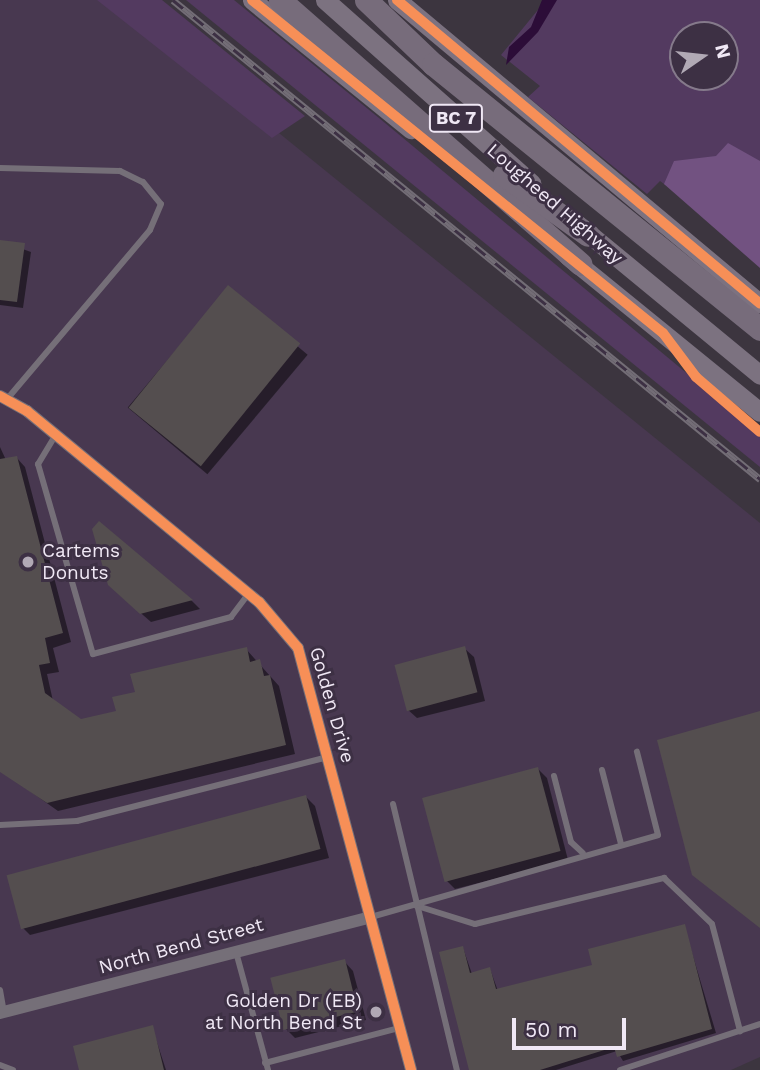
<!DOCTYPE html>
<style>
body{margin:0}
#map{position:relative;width:760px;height:1070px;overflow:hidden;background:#3c353f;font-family:"Work Sans",sans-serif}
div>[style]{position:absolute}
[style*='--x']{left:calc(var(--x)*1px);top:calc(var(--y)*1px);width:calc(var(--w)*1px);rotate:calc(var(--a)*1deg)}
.built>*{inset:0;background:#483850}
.green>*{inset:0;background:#533a60}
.forest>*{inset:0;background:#725281}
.water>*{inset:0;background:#2c0d38}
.shadow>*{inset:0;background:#0007;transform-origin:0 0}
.building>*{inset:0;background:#544e4f;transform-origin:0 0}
.lane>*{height:6px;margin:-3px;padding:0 3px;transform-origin:3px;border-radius:3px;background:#756f78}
.street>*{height:12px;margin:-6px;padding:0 6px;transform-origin:6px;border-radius:6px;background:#756f78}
.primary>*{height:19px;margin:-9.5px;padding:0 9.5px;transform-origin:9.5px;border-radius:9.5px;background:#7c7280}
.highway>*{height:23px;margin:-11.5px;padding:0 11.5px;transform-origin:11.5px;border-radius:11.5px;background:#776c7b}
.rail>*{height:7px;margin-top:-3.5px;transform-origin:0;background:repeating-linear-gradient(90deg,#3d3044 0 13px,#736d76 0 26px);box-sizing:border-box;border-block:2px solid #736d76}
.cycleway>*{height:10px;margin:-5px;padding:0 5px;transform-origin:5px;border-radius:5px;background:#f78f57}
.dots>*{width:19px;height:19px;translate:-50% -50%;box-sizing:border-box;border:4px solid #3d3044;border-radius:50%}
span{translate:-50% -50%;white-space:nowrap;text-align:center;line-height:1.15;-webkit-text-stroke:6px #3d3044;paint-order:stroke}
.shield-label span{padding:2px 5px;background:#3d3044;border:2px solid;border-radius:5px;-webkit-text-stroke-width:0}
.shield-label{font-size:18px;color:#f0e8f5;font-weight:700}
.street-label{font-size:19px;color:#f0e8f5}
.poi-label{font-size:19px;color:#f0e8f5}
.left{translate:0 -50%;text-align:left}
.right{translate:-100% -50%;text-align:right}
.north{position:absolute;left:669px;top:21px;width:70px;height:70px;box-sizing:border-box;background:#3d3044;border:2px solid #857a8b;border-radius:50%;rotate:76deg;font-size:19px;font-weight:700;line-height:28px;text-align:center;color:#f0e8f5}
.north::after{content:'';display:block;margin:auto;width:24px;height:32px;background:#b1a9b5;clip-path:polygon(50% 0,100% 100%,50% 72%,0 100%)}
.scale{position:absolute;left:512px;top:1018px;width:114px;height:32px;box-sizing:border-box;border:4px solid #f0e8f5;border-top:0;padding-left:9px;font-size:21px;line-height:24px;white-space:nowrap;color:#f0e8f5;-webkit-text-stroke:5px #3d3044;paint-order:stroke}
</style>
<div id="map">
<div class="built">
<div style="clip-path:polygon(0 0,115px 0,760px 523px,760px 1057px,731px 1070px,0 1070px)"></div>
</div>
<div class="green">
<div style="clip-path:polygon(97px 0,162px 0,305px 116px,272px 138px)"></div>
<div style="clip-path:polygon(186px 0,234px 0,379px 118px,760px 434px,760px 467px)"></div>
<div style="clip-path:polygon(evenodd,546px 0,760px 0,760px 255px,660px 181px,647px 194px,528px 97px,540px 86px,501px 55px,546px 0,683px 35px,725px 35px,725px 77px,683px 77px,683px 35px)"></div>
</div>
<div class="forest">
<div style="clip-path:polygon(728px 143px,760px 161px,760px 268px,664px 184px,674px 161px,716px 156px)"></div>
</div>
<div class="water">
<div style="clip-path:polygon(542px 0,557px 0,538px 32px,506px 65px,509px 47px,531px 27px)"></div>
</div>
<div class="shadow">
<div style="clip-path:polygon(0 241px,31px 252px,23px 308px,0 305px)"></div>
<div style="left:228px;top:288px;width:104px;height:156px;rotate:40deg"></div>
<div style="clip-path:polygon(0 447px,6px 460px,16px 457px,25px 467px,71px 642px,53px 648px,59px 672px,47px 674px,53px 701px,81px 720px,118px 712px,137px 693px,246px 649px,279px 686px,295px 754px,58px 811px,0 770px)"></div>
<div style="clip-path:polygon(99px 523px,192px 601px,200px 609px,151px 622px,119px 594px)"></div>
<div style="clip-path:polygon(464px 648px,474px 657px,485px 701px,417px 718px,407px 709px)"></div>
<div style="clip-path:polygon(538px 769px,547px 778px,568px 860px,455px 889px,446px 880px)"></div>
<div style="clip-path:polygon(306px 797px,315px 806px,329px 858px,30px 935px,21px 926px)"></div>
<div style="clip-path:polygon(684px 926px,716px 1033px,623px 1061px,617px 1051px,556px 1070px,471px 1070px,463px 948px,472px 974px,490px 969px,498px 991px,595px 966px)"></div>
<div style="clip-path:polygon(344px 961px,353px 971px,366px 1020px,295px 1038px,286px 1029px)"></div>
<div style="clip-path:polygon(152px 1027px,166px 1070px,81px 1070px)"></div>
</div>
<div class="building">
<div style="clip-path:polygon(0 240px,25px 243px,17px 302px,0 300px)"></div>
<div style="left:228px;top:285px;width:93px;height:158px;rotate:39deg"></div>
<div style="clip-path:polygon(17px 456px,63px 633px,45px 638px,50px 663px,39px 665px,45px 693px,81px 719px,116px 711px,112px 697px,135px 692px,130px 674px,247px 647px,250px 662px,260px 659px,264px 676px,270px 675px,286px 745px,47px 803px,0 772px,0 459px)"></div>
<div style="clip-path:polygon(99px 521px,193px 600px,140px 614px,108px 585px,92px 529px)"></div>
<div style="left:465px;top:646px;width:48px;height:73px;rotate:75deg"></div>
<div style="clip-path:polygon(760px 711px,760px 928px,692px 875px,657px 740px)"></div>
<div style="left:538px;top:767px;width:87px;height:120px;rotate:75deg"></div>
<div style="left:306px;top:795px;width:56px;height:310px;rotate:75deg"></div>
<div style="clip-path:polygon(685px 924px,712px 1029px,617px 1057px,614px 1047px,540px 1070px,469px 1070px,439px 952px,463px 946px,470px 973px,490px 967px,496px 989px,592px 965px,588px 949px)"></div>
<div style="left:345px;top:959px;width:54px;height:77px;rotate:76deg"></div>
<div style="clip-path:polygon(153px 1025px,164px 1070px,79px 1070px,73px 1046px)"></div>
</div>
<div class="lane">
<div style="--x:0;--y:168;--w:120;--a:1.4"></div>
<div style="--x:120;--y:171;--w:25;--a:26"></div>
<div style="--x:143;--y:182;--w:28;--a:51"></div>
<div style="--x:161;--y:204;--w:28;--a:113"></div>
<div style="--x:150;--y:230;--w:221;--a:130.2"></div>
<div style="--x:55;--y:436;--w:33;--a:121"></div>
<div style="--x:38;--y:464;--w:198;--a:73.9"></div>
<div style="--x:93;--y:654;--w:143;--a:-15"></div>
<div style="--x:231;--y:617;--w:30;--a:-53"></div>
<div style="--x:602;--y:770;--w:76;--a:75.6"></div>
<div style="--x:554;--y:776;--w:68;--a:75.6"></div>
<div style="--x:571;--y:842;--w:16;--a:43"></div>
<div style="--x:393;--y:804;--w:274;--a:76.5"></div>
<div style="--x:0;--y:825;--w:77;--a:-3"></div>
<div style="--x:77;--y:821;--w:260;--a:-14.3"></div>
<div style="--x:414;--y:905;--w:64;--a:17.3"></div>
<div style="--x:475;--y:924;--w:195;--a:-13.7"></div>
<div style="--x:664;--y:878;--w:66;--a:43.8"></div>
<div style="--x:712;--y:924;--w:111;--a:75.3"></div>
<div style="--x:371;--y:917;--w:298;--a:-15.9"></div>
<div style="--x:658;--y:835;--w:86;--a:-104.2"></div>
<div style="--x:236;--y:952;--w:122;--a:74.8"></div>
<div style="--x:0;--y:990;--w:22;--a:80"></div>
<div style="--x:265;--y:1063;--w:138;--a:-14.6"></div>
<div style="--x:0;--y:1065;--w:14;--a:21"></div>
<div style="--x:620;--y:1070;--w:147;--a:-18.2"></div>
</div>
<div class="street">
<div style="--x:0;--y:396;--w:31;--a:29"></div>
<div style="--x:27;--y:411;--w:301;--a:39.5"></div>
<div style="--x:259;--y:602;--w:60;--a:49.7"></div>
<div style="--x:298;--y:648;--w:437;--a:75"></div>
<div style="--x:0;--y:1013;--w:383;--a:-14.5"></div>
</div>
<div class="primary">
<div style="--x:252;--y:0;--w:205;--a:39.1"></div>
<div style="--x:325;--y:0;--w:276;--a:41.6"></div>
<div style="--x:397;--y:0;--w:473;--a:39.9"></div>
<div style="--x:577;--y:224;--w:237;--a:39.5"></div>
<div style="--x:568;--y:256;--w:247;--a:39.1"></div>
</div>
<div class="highway">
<div style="--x:280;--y:0;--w:400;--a:41.3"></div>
<div style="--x:366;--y:0;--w:93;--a:43.7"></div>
<div style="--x:433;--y:64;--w:421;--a:39"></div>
<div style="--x:504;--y:175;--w:103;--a:35.5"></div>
</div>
<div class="rail">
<div style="--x:173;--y:0;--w:758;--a:39.21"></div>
</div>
<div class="cycleway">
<div style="--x:252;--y:0;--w:529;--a:39.02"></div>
<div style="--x:663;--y:333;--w:55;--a:53.1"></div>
<div style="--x:696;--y:377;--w:84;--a:40.7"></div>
<div style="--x:397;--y:0;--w:473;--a:39.9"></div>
<div style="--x:0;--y:396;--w:31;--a:29"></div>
<div style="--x:27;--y:411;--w:301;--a:39.5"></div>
<div style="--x:259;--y:602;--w:60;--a:49.7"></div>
<div style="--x:298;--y:648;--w:437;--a:75"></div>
</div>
<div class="dots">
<div style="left:28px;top:562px;background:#b1a9b5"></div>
<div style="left:376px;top:1012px;background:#b1a9b5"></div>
</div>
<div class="shield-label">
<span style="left:456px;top:118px">BC 7</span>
</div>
<div class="street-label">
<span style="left:555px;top:204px;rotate:41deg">Lougheed Highway</span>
<span style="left:332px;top:705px;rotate:74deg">Golden Drive</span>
<span style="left:181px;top:946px;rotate:-15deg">North Bend Street</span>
</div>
<div class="poi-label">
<span class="left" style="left:42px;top:562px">Cartems<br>Donuts</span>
<span class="right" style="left:362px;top:1012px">Golden Dr (EB)<br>at North Bend St</span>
</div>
<div class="north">N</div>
<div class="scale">50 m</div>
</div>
